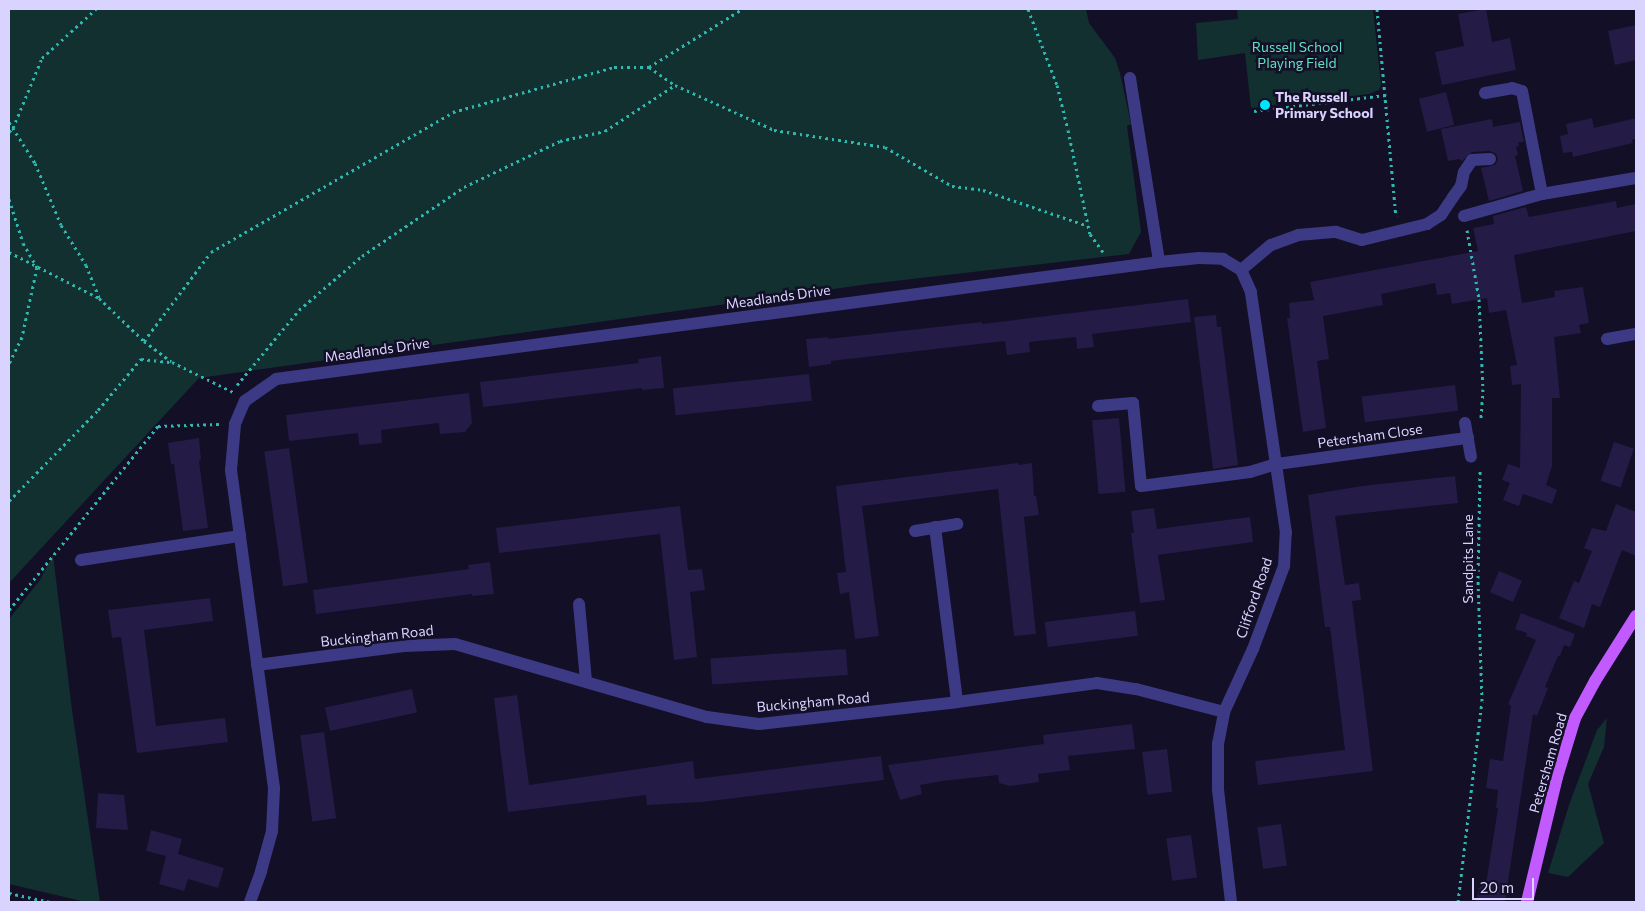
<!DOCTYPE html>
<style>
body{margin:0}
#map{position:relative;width:1645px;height:911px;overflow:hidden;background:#130f26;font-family:Commissioner,sans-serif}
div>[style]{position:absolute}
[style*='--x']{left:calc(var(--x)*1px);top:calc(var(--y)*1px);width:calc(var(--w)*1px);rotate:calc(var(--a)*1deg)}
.green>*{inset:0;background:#12302f}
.building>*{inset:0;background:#241b47;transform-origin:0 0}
.path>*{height:3px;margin-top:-1.5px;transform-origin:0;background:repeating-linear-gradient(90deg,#2fb8b0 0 2.5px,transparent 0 6.5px)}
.minor>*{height:12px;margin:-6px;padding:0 6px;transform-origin:6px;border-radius:6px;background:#3d3a85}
.major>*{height:12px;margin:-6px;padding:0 6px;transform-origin:6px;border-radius:6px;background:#c25bff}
.dots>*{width:14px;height:14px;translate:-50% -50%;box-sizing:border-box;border:2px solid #130f26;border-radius:50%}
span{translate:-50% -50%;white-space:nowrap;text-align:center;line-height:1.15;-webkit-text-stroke:5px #130f26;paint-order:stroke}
.park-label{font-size:14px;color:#5fe0c0}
.poi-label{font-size:14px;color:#d9d4ff;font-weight:700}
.left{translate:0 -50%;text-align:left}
.street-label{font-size:14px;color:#d9d4ff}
.frame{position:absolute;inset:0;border:10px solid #d9d4ff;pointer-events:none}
.scale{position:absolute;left:1472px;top:878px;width:62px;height:22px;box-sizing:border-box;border:2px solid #d9d4ff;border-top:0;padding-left:6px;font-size:15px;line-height:18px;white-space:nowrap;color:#d9d4ff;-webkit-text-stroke:4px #130f26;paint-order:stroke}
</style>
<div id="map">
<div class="green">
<div style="clip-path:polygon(9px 9px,1086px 9px,1089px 23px,1115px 58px,1120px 73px,1131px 124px,1127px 126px,1141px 232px,1129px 254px,869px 284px,199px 378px,9px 583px)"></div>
<div style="clip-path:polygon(1237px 9px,1373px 9px,1381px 85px,1379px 90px,1369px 94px,1251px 108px,1245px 53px,1198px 60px,1196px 23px,1238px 19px)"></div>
<div style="clip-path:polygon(53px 555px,72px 710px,100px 902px,86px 902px,9px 884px,9px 619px,40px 580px)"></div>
<div style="clip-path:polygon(1607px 718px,1604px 747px,1588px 784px,1604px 843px,1568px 877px,1548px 873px,1569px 805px,1597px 730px)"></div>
</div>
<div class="building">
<div style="clip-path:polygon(1486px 9px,1492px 42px,1510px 38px,1516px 70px,1442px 85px,1435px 52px,1464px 46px,1458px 14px)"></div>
<div style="clip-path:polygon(1636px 25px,1636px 60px,1615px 65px,1608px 31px)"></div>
<div style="left:1446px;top:92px;width:34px;height:28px;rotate:76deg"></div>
<div style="clip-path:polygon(1592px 118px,1594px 128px,1636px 118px,1636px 139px,1632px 140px,1633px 143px,1573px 157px,1572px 152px,1563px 153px,1560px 136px,1568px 134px,1566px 124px)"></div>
<div style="clip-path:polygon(1492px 119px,1493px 127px,1520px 122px,1524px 142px,1518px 142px,1519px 146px,1516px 147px,1518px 155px,1515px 156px,1523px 191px,1489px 201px,1481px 168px,1495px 165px,1498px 159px,1496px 154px,1490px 151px,1472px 152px,1462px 161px,1459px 159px,1448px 161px,1441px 129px)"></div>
<div style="clip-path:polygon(1616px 201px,1617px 208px,1636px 204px,1636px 231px,1514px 255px,1522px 303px,1555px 297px,1554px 291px,1583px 287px,1589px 323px,1579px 325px,1581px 333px,1554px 337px,1560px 398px,1552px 398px,1552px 466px,1546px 485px,1557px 490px,1552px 504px,1523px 494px,1519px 506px,1503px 500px,1510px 483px,1502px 480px,1508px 464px,1520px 468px,1521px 384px,1512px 385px,1510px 366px,1517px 365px,1506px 310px,1489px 313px,1487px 298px,1452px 304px,1450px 293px,1437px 295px,1435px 283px,1381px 294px,1383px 305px,1323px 316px,1329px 359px,1317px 361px,1326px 428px,1303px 432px,1287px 318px,1290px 318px,1289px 303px,1314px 300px,1310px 282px,1478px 251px,1473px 228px,1494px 224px,1493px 216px,1526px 207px,1529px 217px)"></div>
<div style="clip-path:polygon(1188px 299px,1191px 322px,1092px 334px,1094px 347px,1077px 349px,1076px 337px,1029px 342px,1030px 352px,1007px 355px,1005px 341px,831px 361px,831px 364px,809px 367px,806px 339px,829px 337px,828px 339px,982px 322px,982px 324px)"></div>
<div style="clip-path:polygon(1216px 315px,1217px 327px,1221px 327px,1238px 465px,1213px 469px,1194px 317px)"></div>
<div style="clip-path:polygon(661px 356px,664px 388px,642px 390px,642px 388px,483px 407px,480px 382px,639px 363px,638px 359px)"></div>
<div style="left:809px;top:374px;width:27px;height:137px;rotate:84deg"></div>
<div style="left:1455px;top:385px;width:26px;height:94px;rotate:83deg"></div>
<div style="clip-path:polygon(469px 393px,472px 423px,465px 432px,440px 434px,439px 423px,381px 430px,382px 443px,359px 445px,358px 433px,289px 441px,286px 415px)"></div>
<div style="left:1119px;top:418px;width:74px;height:27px;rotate:85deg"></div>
<div style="clip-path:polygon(199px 438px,201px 460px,199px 461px,208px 528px,183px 531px,174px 464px,171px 464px,168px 443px)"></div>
<div style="left:1614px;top:442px;width:21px;height:41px;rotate:19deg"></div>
<div style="left:289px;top:448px;width:136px;height:25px;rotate:82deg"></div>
<div style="clip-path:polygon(1018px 463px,1019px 465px,1032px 463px,1034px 496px,1036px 496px,1039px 515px,1024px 517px,1036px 634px,1014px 636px,998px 489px,862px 506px,879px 636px,855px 639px,849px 592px,840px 594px,837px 573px,846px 572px,836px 486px)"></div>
<div style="clip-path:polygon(1455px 476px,1458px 503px,1335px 516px,1345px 585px,1359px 583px,1361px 600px,1352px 601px,1373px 771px,1258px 785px,1255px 761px,1345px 750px,1330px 627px,1325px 627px,1308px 495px,1362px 486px)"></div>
<div style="clip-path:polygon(1616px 504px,1636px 512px,1636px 556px,1622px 550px,1600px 607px,1592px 604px,1584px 628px,1559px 618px,1574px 581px,1579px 583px,1592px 551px,1584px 548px,1592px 528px,1606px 531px)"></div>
<div style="clip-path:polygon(680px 506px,688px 570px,702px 569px,705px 590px,690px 592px,697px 657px,674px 660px,660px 534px,499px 553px,496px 528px)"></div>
<div style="clip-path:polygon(1154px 508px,1157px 529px,1250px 517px,1253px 542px,1158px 555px,1165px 600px,1140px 603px,1131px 533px,1134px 533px,1131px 511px)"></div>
<div style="clip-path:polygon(490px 562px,494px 594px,472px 596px,472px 594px,316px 614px,313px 590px,469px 569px,468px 565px)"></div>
<div style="left:1499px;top:571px;width:25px;height:23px;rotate:23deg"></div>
<div style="clip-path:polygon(210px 598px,213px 621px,144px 630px,153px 701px,156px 726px,225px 718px,228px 742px,137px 753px,121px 637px,112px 638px,108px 610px)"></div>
<div style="left:1135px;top:611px;width:25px;height:91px;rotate:83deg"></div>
<div style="clip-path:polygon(1521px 613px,1575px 634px,1570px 647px,1564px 645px,1560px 656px,1558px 656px,1545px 687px,1548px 688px,1537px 716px,1533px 714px,1505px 902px,1476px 902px,1480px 883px,1486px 884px,1498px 808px,1496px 808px,1498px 790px,1486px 788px,1490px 759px,1503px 761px,1511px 706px,1508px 704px,1536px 640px,1526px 636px,1527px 633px,1515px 629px)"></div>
<div style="left:846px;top:649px;width:26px;height:136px;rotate:86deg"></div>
<div style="left:412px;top:689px;width:24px;height:89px;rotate:78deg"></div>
<div style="clip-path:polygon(517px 695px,529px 785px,693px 761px,695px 779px,881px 756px,884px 780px,702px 802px,647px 805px,646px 795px,508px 812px,494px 698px)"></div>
<div style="clip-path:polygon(1132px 724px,1135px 749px,1068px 756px,1070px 770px,1038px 774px,1039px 782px,1010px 786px,999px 783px,998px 775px,942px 781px,920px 785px,922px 794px,900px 800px,888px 765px,1044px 744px,1043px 735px)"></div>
<div style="left:324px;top:732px;width:87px;height:24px;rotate:82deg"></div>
<div style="left:1167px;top:749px;width:43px;height:25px;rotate:83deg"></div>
<div style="clip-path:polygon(98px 793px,124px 795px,128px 830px,96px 828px)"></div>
<div style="left:1281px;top:824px;width:42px;height:24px;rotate:82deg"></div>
<div style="clip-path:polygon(151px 830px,182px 839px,178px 854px,224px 868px,218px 888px,188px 879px,184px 891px,159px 884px,166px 856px,146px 851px)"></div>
<div style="left:1191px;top:835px;width:43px;height:25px;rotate:82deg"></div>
</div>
<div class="path">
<div style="--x:1028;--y:9;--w:81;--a:69.1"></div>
<div style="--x:1057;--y:85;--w:46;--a:76.3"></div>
<div style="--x:1068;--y:130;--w:106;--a:78.1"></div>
<div style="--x:1090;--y:234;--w:22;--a:54"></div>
<div style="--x:1377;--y:9;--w:208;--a:84.8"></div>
<div style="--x:649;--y:67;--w:32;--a:35"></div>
<div style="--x:675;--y:85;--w:109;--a:24.4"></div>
<div style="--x:774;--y:130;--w:112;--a:8.7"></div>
<div style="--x:885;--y:147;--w:78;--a:30.2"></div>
<div style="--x:952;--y:186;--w:31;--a:7"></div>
<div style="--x:983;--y:190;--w:111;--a:18.9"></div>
<div style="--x:1254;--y:111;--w:133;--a:-6.9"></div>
<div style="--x:9;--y:122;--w:49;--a:57.6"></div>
<div style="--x:35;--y:163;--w:67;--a:67.2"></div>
<div style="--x:61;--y:225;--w:47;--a:58"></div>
<div style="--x:86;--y:265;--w:35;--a:68"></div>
<div style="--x:99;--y:298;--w:62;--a:43.7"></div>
<div style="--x:144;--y:341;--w:34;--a:37"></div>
<div style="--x:9;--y:132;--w:6;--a:-45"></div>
<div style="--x:13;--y:128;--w:76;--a:-67.5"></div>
<div style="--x:42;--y:58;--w:73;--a:-42.2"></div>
<div style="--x:9;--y:199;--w:46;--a:72.3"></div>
<div style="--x:23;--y:243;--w:28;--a:60"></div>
<div style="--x:37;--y:267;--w:72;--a:102.1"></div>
<div style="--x:22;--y:337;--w:30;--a:116"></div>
<div style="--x:1467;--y:230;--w:70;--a:80.1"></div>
<div style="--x:1479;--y:299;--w:90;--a:87.5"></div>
<div style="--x:1483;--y:389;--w:29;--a:94"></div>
<div style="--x:9;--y:252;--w:101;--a:27.1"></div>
<div style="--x:144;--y:341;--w:111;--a:-53"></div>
<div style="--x:211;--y:252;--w:280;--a:-30"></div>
<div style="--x:453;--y:112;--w:167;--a:-15.6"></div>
<div style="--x:614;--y:67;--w:35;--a:0"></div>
<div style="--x:649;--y:67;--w:110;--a:-31.9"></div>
<div style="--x:237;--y:385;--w:97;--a:-50.4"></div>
<div style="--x:299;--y:310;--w:83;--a:-40.6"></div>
<div style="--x:362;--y:256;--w:123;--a:-34.1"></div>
<div style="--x:464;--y:187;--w:106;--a:-25.6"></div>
<div style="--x:560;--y:141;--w:46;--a:-12.5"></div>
<div style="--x:605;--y:131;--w:84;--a:-33.3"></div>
<div style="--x:9;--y:501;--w:127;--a:-45.6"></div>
<div style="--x:98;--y:410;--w:67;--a:-49.9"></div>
<div style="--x:141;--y:359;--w:31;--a:6"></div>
<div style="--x:172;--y:362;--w:68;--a:26.2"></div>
<div style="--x:9;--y:610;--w:237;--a:-51"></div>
<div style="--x:158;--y:426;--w:61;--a:-1.9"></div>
<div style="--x:9;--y:893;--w:42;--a:12.4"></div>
<div style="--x:1458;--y:902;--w:202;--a:-83.2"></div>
<div style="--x:1482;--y:701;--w:123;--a:-91.9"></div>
<div style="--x:1478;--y:578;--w:109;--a:-88.9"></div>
</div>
<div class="minor">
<div style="--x:1130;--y:78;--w:186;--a:81"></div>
<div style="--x:1485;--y:93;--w:27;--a:-10"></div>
<div style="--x:1512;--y:88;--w:10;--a:17"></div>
<div style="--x:1522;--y:91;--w:105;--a:79"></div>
<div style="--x:1464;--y:216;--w:81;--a:-15.8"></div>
<div style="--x:1542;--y:194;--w:95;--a:-9.7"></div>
<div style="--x:1241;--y:270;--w:39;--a:-40"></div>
<div style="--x:1271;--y:245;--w:29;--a:-20"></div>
<div style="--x:1298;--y:235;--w:38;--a:-5"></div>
<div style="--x:1336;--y:232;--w:27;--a:17"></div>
<div style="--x:1362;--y:240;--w:67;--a:-13.8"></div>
<div style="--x:1427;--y:224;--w:17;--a:-33"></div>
<div style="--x:1441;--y:215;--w:22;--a:-56"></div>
<div style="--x:1453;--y:197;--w:14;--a:-54"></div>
<div style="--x:1461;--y:186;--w:14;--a:-78"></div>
<div style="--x:1464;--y:172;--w:14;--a:-56"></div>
<div style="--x:1472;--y:160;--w:18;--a:-3"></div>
<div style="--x:1607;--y:339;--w:29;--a:-10"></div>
<div style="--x:1098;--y:406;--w:35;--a:-5"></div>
<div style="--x:1133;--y:403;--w:83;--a:84.5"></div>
<div style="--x:1141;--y:486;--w:110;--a:-7.3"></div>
<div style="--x:1250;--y:472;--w:28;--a:-17"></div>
<div style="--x:1277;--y:464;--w:193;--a:-7.8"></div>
<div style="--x:1465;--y:423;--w:34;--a:80"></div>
<div style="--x:935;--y:527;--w:176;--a:82.8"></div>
<div style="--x:915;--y:531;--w:43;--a:-9.5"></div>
<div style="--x:81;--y:560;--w:161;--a:-8.6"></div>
<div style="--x:579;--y:604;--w:77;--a:84.8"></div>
<div style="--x:257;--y:665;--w:148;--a:-7.4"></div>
<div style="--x:404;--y:646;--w:51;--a:-2.2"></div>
<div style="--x:455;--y:644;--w:262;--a:16.2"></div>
<div style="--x:707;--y:717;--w:52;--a:7.7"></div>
<div style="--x:759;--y:724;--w:199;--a:-6.3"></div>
<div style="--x:957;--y:702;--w:141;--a:-7.7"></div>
<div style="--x:1097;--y:683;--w:39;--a:9"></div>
<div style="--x:1136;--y:689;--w:91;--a:14.6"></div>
<div style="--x:250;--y:902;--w:33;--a:-70"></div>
<div style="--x:261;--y:871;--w:41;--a:-74.6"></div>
<div style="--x:272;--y:831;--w:43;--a:-87.3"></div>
<div style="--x:274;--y:788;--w:321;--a:-97.7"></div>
<div style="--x:231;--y:470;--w:46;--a:-85"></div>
<div style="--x:235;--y:424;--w:25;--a:-67"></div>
<div style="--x:245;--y:401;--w:38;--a:-35"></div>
<div style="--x:276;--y:379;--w:891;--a:-7.55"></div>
<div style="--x:1159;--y:262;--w:40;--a:-5.7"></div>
<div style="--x:1199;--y:258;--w:24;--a:2"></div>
<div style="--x:1223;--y:259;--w:21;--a:31"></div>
<div style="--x:1231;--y:902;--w:114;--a:-96.6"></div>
<div style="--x:1218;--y:789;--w:45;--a:-90"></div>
<div style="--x:1218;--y:744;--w:33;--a:-79"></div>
<div style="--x:1224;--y:712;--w:69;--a:-65.3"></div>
<div style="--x:1253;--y:649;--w:89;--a:-69.5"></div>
<div style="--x:1284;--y:566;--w:33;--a:-87"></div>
<div style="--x:1286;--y:533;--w:244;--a:-98.3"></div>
<div style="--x:1251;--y:292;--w:24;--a:-114"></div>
</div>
<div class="major">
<div style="--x:1527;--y:902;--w:129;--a:-76.5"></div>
<div style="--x:1557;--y:777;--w:62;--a:-73"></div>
<div style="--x:1575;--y:718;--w:42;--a:-61.6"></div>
<div style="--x:1595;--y:681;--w:77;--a:-57.8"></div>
</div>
<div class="dots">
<div style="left:1265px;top:105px;background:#00e5ff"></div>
</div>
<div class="park-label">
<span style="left:1297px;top:55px">Russell School<br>Playing Field</span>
</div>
<div class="poi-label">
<span class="left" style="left:1275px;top:105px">The Russell<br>Primary School</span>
</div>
<div class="street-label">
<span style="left:778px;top:297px;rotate:-8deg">Meadlands Drive</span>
<span style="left:377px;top:350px;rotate:-8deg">Meadlands Drive</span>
<span style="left:1370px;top:436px;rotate:-8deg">Petersham Close</span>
<span style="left:1468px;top:559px;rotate:-90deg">Sandpits Lane</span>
<span style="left:1254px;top:598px;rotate:-71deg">Clifford Road</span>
<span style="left:377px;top:636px;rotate:-6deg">Buckingham Road</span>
<span style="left:813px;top:702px;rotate:-5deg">Buckingham Road</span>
<span style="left:1548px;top:763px;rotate:-74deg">Petersham Road</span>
</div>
<div class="frame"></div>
<div class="scale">20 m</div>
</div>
